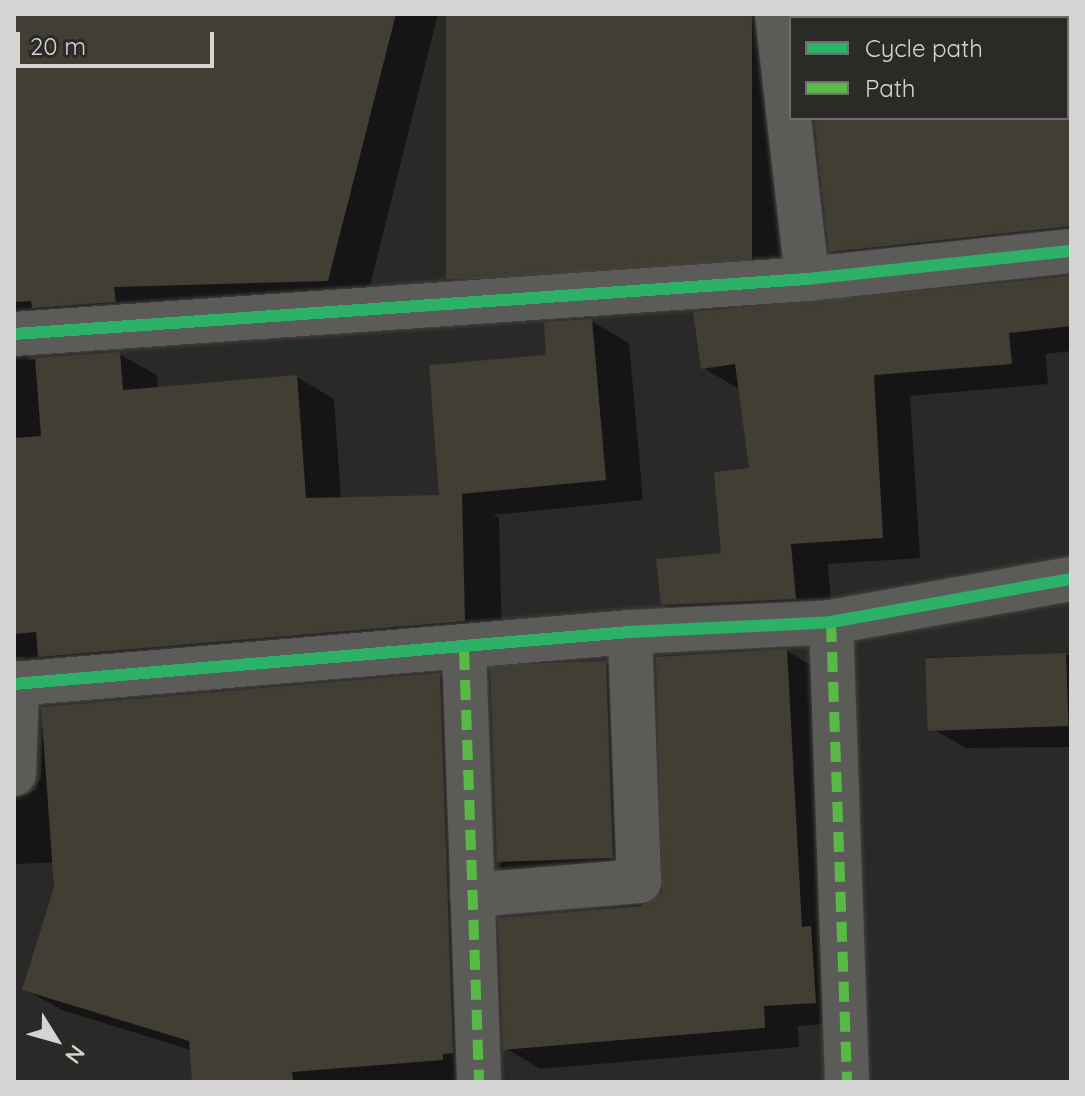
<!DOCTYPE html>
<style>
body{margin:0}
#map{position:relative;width:1085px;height:1096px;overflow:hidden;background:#292928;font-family:Quicksand,sans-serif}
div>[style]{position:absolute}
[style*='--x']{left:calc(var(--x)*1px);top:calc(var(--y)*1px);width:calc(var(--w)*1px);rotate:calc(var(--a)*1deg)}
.shadow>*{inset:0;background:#0007}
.building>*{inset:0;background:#423e33;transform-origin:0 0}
.roads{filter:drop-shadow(0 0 2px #454443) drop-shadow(0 0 2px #454443)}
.minor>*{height:44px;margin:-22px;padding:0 22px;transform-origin:22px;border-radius:22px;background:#5b5c57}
.quiet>*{height:10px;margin-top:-5px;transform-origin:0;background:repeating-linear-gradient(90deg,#58b947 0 20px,transparent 0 30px)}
.cycleway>*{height:12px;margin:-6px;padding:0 6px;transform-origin:6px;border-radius:6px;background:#2db169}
span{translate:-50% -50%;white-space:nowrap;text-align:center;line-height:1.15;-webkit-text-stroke:7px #2a2a27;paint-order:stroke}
.frame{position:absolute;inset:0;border:16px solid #d5d4d3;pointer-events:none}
.legend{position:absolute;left:789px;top:16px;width:280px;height:104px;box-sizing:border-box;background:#2a2a27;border:2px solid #6e6e6c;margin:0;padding:10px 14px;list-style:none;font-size:24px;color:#d5d4d3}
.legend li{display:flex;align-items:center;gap:16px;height:40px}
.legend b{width:40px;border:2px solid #6e6e6c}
.north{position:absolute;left:16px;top:1000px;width:80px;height:80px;-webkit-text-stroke:6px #2a2a27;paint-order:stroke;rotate:127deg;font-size:22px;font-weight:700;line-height:32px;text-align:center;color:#d5d4d3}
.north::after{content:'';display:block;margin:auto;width:28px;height:36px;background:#d5d4d3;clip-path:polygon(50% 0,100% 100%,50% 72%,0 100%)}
.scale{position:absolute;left:16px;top:32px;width:198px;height:36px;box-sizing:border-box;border:4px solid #d5d4d3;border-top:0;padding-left:10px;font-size:24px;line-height:28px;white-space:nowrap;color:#d5d4d3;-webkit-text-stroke:6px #2a2a27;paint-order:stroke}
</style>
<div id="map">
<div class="shadow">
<div style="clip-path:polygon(14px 14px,438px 14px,366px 302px,38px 333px,27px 360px,119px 354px,157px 375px,158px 389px,297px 377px,334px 399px,341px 499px,441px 497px,548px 357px,591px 321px,629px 343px,643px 500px,493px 515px,499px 518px,502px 641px,28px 696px,26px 795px,36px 789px,41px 776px,43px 709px,439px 675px,477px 697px,463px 1082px,194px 1082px,191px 1050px,62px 1010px,24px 989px,64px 862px,14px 864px,14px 661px,27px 657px,14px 657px)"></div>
<div style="clip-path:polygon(448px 14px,801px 14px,815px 276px,503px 298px,466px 276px)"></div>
<div style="clip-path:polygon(804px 14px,1071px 14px,1071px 250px,868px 272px,831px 250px,816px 118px,1067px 118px,1067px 18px)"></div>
<div style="clip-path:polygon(1071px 278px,1071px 351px,1046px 354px,1048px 384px,910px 396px,920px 558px,828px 564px,832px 619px,700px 626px,662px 604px,723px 555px,751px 470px,741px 390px,703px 368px)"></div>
<div style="clip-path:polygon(787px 651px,822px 672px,851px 1022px,798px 1026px,799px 1047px,540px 1069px,505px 1048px,500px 920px,655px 903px)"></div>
<div style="clip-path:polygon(1071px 655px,1071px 747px,966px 748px,929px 727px,927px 657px)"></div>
<div style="clip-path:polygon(606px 663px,631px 677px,638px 872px,524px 881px,499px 867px)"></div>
</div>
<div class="building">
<div style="clip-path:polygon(14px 14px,396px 14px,328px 281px,114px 287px,116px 302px,32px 308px,31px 301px,14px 302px)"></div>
<div style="left:446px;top:14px;width:306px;height:265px"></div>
<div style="clip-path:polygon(814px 118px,1071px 118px,1071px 226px,829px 252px)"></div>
<div style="clip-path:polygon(1071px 276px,1071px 326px,1009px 333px,1012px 364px,874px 375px,883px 538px,791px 544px,796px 599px,661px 605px,656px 559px,721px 553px,714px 472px,749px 468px,735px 364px,701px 369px,693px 312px)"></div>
<div style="clip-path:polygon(592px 319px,606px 480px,450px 495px,462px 494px,465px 621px,38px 657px,36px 632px,14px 634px,14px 438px,41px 436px,35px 358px,120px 352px,123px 390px,297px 375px,306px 498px,439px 495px,429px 365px,546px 355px,544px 322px)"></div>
<div style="clip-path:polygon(787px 649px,802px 927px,811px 926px,816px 1003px,764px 1006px,765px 1028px,503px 1050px,498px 918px,641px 906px,662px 892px,656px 657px)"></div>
<div style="left:1066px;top:653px;width:73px;height:141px;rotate:88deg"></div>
<div style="left:606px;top:661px;width:197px;height:116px;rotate:88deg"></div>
<div style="clip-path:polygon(440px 673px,453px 1053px,443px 1054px,443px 1060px,292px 1072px,293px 1082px,192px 1082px,189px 1041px,22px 990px,54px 887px,41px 707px)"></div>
</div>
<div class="roads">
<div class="minor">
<div style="--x:777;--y:14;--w:267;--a:83.5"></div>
<div style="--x:14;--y:334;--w:795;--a:-3.97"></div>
<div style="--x:807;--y:279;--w:265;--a:-6.1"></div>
<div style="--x:831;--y:622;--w:460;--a:88"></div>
<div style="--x:464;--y:650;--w:432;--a:88"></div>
<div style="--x:14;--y:684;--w:618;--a:-4.83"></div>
<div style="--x:630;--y:632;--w:201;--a:-2.8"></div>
<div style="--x:831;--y:622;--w:244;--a:-10.2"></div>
<div style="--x:14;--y:774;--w:91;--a:-88.1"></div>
<div style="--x:472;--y:895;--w:168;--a:-4.8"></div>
<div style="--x:639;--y:881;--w:249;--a:-92.1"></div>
</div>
</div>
<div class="quiet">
<div style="--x:831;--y:622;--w:460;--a:88"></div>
<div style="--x:464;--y:650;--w:432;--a:88"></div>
</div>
<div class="cycleway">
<div style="--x:14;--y:334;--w:795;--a:-3.97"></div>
<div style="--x:807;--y:279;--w:265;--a:-6.1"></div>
<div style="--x:14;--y:684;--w:618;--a:-4.83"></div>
<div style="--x:630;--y:632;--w:201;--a:-2.8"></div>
<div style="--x:831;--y:622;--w:244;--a:-10.2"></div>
</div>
<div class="frame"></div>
<ul class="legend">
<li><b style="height:10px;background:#2db169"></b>Cycle path</li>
<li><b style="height:10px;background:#58b947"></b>Path</li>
</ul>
<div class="north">N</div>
<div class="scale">20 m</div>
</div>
